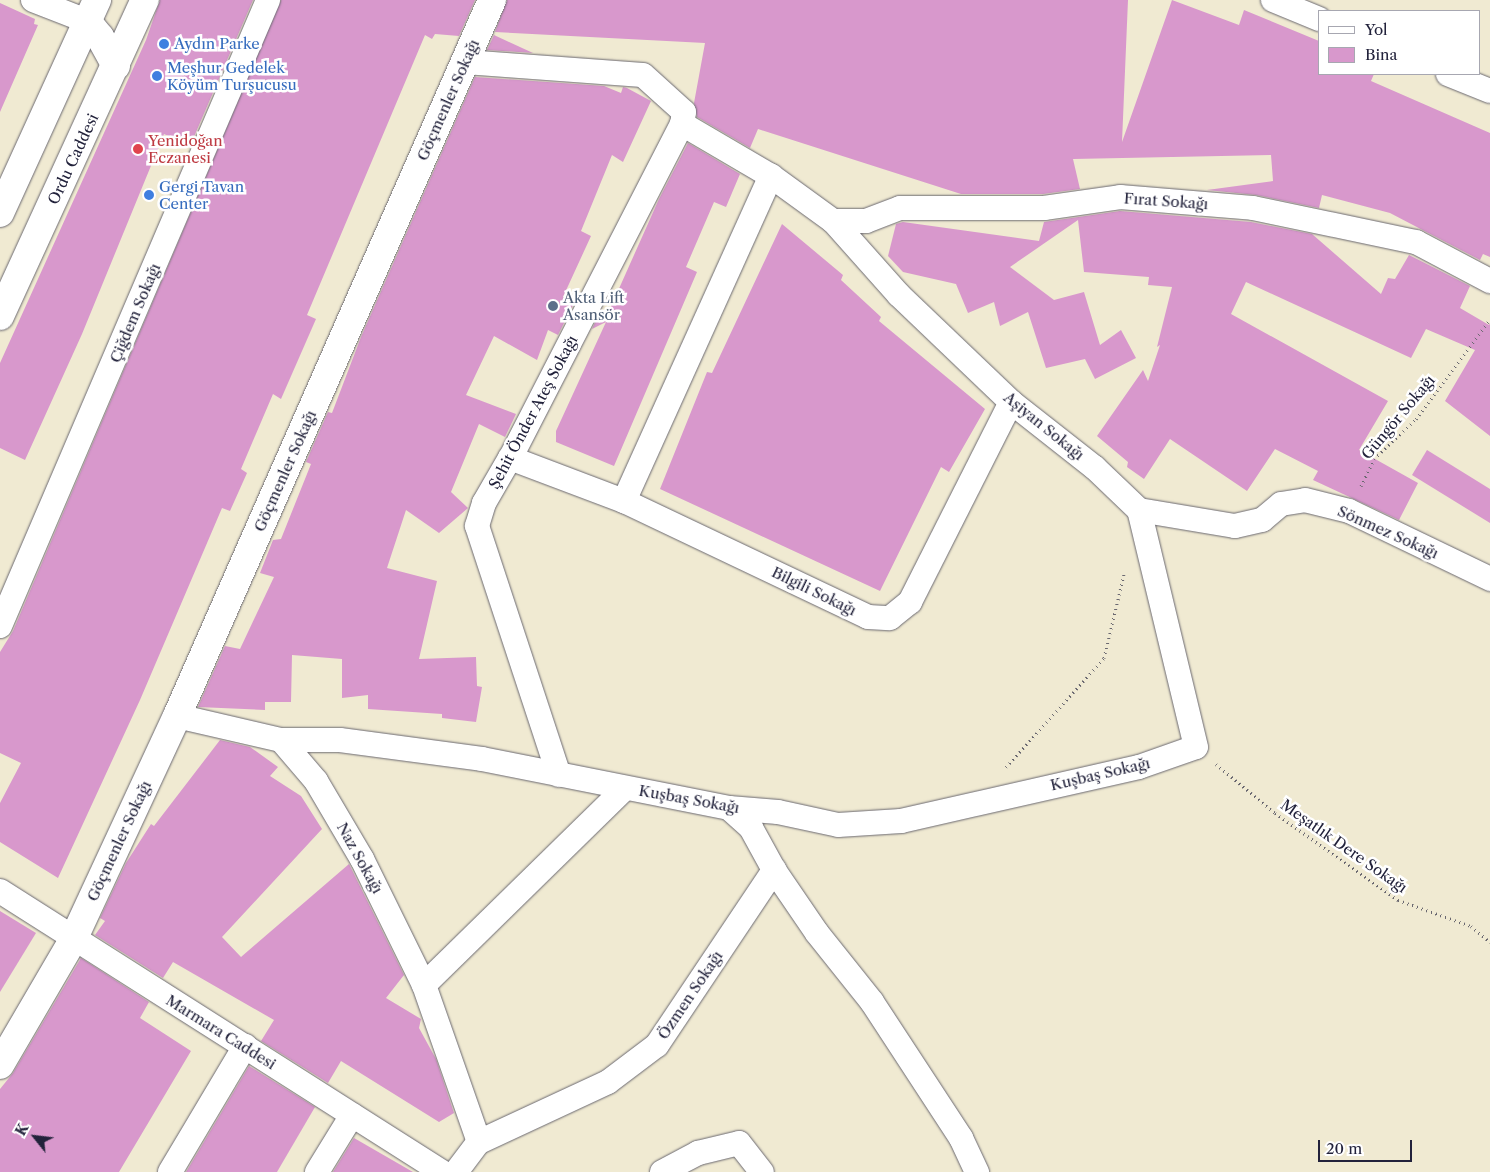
<!DOCTYPE html>
<meta charset="utf-8">
<style>
body{margin:0}
#map{position:relative;width:1490px;height:1172px;overflow:hidden;background:#f0ead2;font-family:"Libre Caslon Text",serif}
div>[style]{position:absolute}
[style*='--x']{left:calc(var(--x)*1px);top:calc(var(--y)*1px);width:calc(var(--w)*1px);rotate:calc(var(--a)*1deg)}
.building>*{inset:0;background:#d898cc}
.path>*{height:3px;margin-top:-1.5px;transform-origin:0;background:repeating-linear-gradient(90deg,#6a6870 0 1px,transparent 0 5px)}
.roads{filter:drop-shadow(0 0 1px #6a6870) drop-shadow(0 0 1px #6a6870)}
.minor>*{height:24px;margin:-12px;padding:0 12px;transform-origin:12px;border-radius:12px;background:#fff}
.tertiary>*{height:28px;margin:-14px;padding:0 14px;transform-origin:14px;border-radius:14px;background:#fff}
.primary>*{height:28px;margin:-14px;padding:0 14px;transform-origin:14px;border-radius:14px;background:#fff}
.dots>*{width:14px;height:14px;translate:-50% -50%;box-sizing:border-box;border:2px solid #fff;border-radius:50%}
span{translate:-50% -50%;white-space:nowrap;text-align:center;line-height:1.15;-webkit-text-stroke:5px #fff;paint-order:stroke}
.shop-label{font-size:15px;color:#366cbe}
.left{translate:0 -50%;text-align:left}
.street-label{font-size:15px;color:#22223b}
.health-label{font-size:15px;color:#be3a42}
.service-label{font-size:15px;color:#4e5e75}
.legend{position:absolute;left:1318px;top:10px;width:162px;height:65px;box-sizing:border-box;background:#fff;border:1px solid #a7a7b1;margin:0;padding:6px 9px;list-style:none;font-size:15px;color:#22223b}
.legend li{display:flex;align-items:center;gap:10px;height:25px}
.legend b{width:25px;border:1px solid #a7a7b1}
.north{position:absolute;left:10px;top:1112px;width:50px;height:50px;-webkit-text-stroke:4px #fff;paint-order:stroke;rotate:299deg;font-size:14px;font-weight:700;line-height:20px;text-align:center;color:#22223b}
.north::after{content:'';display:block;margin:auto;width:18px;height:22px;background:#22223b;clip-path:polygon(50% 0,100% 100%,50% 72%,0 100%)}
.scale{position:absolute;left:1318px;top:1140px;width:94px;height:22px;box-sizing:border-box;border:2px solid #22223b;border-top:0;padding-left:6px;font-size:15px;line-height:18px;white-space:nowrap;color:#22223b;-webkit-text-stroke:4px #fff;paint-order:stroke}
</style>
<div id="map">
<div class="building">
<div style="clip-path:polygon(160px 0,253px 0,190px 146px,164px 134px,82px 334px,25px 460px,0 448px,0 363px,146px 40px)"></div>
<div style="clip-path:polygon(281px 0,475px 0,459px 36px,435px 34px,432px 39px,425px 35px,307px 315px,316px 319px,281px 399px,273px 394px,241px 469px,247px 473px,230px 511px,222px 508px,140px 700px,58px 878px,0 842px,0 803px,21px 763px,0 753px,0 652px,13px 631px)"></div>
<div style="clip-path:polygon(507px 0,1128px 0,1122px 142px,1172px 0,1239px 25px,1244px 10px,1319px 41px,1319px 74px,1374px 74px,1371px 81px,1490px 133px,1490px 257px,1483px 254px,1480px 260px,1390px 213px,1322px 195px,1319px 208px,1256px 195px,1207px 190px,1273px 181px,1271px 155px,1073px 159px,1080px 189px,1043px 194px,961px 194px,758px 129px,750px 148px,697px 117px,694px 103px,705px 43px,495px 32px)"></div>
<div style="clip-path:polygon(0 3px,35px 19px,34px 24px,38px 25px,0 112px)"></div>
<div style="clip-path:polygon(494px 35px,533px 53px,487px 50px)"></div>
<div style="clip-path:polygon(475px 77px,604px 86px,621px 93px,623px 87px,627px 88px,651px 101px,623px 162px,612px 155px,581px 231px,591px 236px,563px 297px,574px 303px,558px 335px,548px 330px,537px 360px,494px 336px,466px 395px,516px 414px,505px 437px,479px 424px,451px 492px,468px 508px,439px 533px,406px 510px,387px 568px,437px 581px,419px 659px,476px 657px,477px 686px,482px 687px,476px 722px,442px 718px,442px 714px,368px 709px,368px 695px,342px 698px,342px 659px,292px 655px,291px 702px,265px 702px,265px 710px,198px 707px,225px 646px,240px 649px,274px 577px,260px 573px,273px 540px,281px 539px,311px 464px,306px 462px,328px 412px,332px 413px,361px 337px)"></div>
<div style="clip-path:polygon(688px 143px,740px 174px,726px 207px,714px 202px,686px 267px,697px 272px,614px 466px,556px 442px,556px 431px,606px 322px,592px 329px,598px 316px,605px 320px,659px 199px)"></div>
<div style="clip-path:polygon(1120px 211px,1251px 222px,1312px 234px,1381px 294px,1388px 278px,1395px 279px,1409px 255px,1470px 286px,1460px 308px,1489px 325px,1490px 323px,1490px 436px,1445px 401px,1475px 350px,1426px 329px,1411px 358px,1246px 282px,1231px 314px,1388px 401px,1359px 450px,1418px 483px,1399px 520px,1313px 480px,1318px 471px,1275px 449px,1247px 491px,1170px 439px,1144px 479px,1127px 467px,1128px 462px,1097px 436px,1143px 370px,1148px 381px,1160px 345px,1157px 347px,1172px 287px,1148px 285px,1149px 277px,1084px 272px,1078px 220px,1010px 267px,1054px 300px,1084px 292px,1100px 345px,1121px 330px,1136px 358px,1095px 379px,1085px 359px,1046px 368px,1028px 312px,1000px 326px,994px 302px,968px 313px,956px 284px,903px 272px,888px 256px,896px 224px,903px 222px,1039px 241px,1044px 222px)"></div>
<div style="clip-path:polygon(782px 224px,843px 275px,841px 280px,881px 317px,879px 321px,985px 409px,949px 472px,941px 467px,880px 591px,660px 489px,707px 372px,712px 373px)"></div>
<div style="clip-path:polygon(1427px 450px,1490px 489px,1490px 523px,1412px 475px)"></div>
<div style="clip-path:polygon(220px 740px,250px 747px,278px 767px,270px 776px,301px 796px,322px 829px,222px 937px,241px 957px,349px 864px,404px 975px,386px 998px,421px 1019px,419px 1028px,436px 1059px,454px 1113px,439px 1122px,341px 1061px,328px 1083px,261px 1041px,274px 1020px,173px 962px,163px 978px,95px 935px,105px 921px,100px 918px,126px 863px,151px 824px,154px 826px)"></div>
<div style="clip-path:polygon(0 911px,36px 933px,0 992px)"></div>
<div style="clip-path:polygon(81px 958px,149px 1002px,140px 1018px,191px 1051px,119px 1172px,0 1172px,0 1089px,13px 1073px)"></div>
<div style="clip-path:polygon(249px 1066px,315px 1107px,277px 1172px,186px 1172px)"></div>
<div style="clip-path:polygon(354px 1138px,413px 1172px,333px 1172px)"></div>
</div>
<div class="path">
<div style="--x:1361;--y:486;--w:30;--a:-64"></div>
<div style="--x:1374;--y:459;--w:58;--a:-43.6"></div>
<div style="--x:1416;--y:419;--w:124;--a:-53.5"></div>
<div style="--x:1216;--y:764;--w:77;--a:39.7"></div>
<div style="--x:1275;--y:813;--w:151;--a:35.3"></div>
<div style="--x:1398;--y:900;--w:77;--a:19.6"></div>
<div style="--x:1471;--y:926;--w:25;--a:40"></div>
<div style="--x:1006;--y:767;--w:147;--a:-48"></div>
<div style="--x:1104;--y:658;--w:86;--a:-76.6"></div>
</div>
<div class="roads">
<div class="minor">
<div style="--x:33;--y:0;--w:58;--a:21.3"></div>
<div style="--x:1273;--y:0;--w:50;--a:22.4"></div>
<div style="--x:465;--y:62;--w:178;--a:4.2"></div>
<div style="--x:643;--y:75;--w:55;--a:42.1"></div>
<div style="--x:684;--y:112;--w:12;--a:99"></div>
<div style="--x:682;--y:124;--w:376;--a:117.2"></div>
<div style="--x:510;--y:458;--w:52;--a:120"></div>
<div style="--x:484;--y:503;--w:24;--a:107"></div>
<div style="--x:477;--y:526;--w:262;--a:71.8"></div>
<div style="--x:1448;--y:74;--w:45;--a:22"></div>
<div style="--x:833;--y:221;--w:33;--a:0"></div>
<div style="--x:866;--y:221;--w:36;--a:-21"></div>
<div style="--x:900;--y:208;--w:144;--a:0"></div>
<div style="--x:1044;--y:208;--w:77;--a:-8.2"></div>
<div style="--x:1120;--y:197;--w:133;--a:4.7"></div>
<div style="--x:1253;--y:208;--w:167;--a:11.8"></div>
<div style="--x:1416;--y:242;--w:84;--a:27.8"></div>
<div style="--x:510;--y:458;--w:122;--a:20.7"></div>
<div style="--x:624;--y:501;--w:270;--a:25.4"></div>
<div style="--x:868;--y:617;--w:22;--a:3"></div>
<div style="--x:890;--y:618;--w:26;--a:-39"></div>
<div style="--x:910;--y:602;--w:224;--a:-63.2"></div>
<div style="--x:624;--y:501;--w:357;--a:-65.7"></div>
<div style="--x:1139;--y:510;--w:97;--a:9.5"></div>
<div style="--x:1235;--y:526;--w:28;--a:-13"></div>
<div style="--x:1262;--y:520;--w:25;--a:-40"></div>
<div style="--x:1281;--y:504;--w:24;--a:-9"></div>
<div style="--x:1305;--y:500;--w:45;--a:14"></div>
<div style="--x:1349;--y:511;--w:157;--a:25.7"></div>
<div style="--x:0;--y:626;--w:681;--a:-66.82"></div>
<div style="--x:177;--y:716;--w:107;--a:13"></div>
<div style="--x:281;--y:740;--w:59;--a:0"></div>
<div style="--x:340;--y:740;--w:143;--a:7.6"></div>
<div style="--x:482;--y:759;--w:252;--a:11.2"></div>
<div style="--x:729;--y:808;--w:49;--a:4.7"></div>
<div style="--x:778;--y:812;--w:61;--a:12.2"></div>
<div style="--x:838;--y:825;--w:63;--a:-3.6"></div>
<div style="--x:901;--y:821;--w:244;--a:-12.8"></div>
<div style="--x:1139;--y:767;--w:60;--a:-19.3"></div>
<div style="--x:1196;--y:747;--w:244;--a:-103.5"></div>
<div style="--x:1139;--y:510;--w:61;--a:-136.3"></div>
<div style="--x:1095;--y:468;--w:107;--a:-141.8"></div>
<div style="--x:1011;--y:402;--w:155;--a:-136.3"></div>
<div style="--x:899;--y:295;--w:99;--a:-131.7"></div>
<div style="--x:833;--y:221;--w:77;--a:-144"></div>
<div style="--x:771;--y:176;--w:103;--a:-149.7"></div>
<div style="--x:281;--y:740;--w:54;--a:49.5"></div>
<div style="--x:316;--y:781;--w:91;--a:59.5"></div>
<div style="--x:362;--y:859;--w:140;--a:63.8"></div>
<div style="--x:424;--y:985;--w:166;--a:70.7"></div>
<div style="--x:729;--y:808;--w:30;--a:42"></div>
<div style="--x:751;--y:828;--w:48;--a:61.3"></div>
<div style="--x:774;--y:870;--w:76;--a:55.7"></div>
<div style="--x:817;--y:933;--w:88;--a:51.4"></div>
<div style="--x:872;--y:1002;--w:163;--a:56.8"></div>
<div style="--x:961;--y:1138;--w:38;--a:65"></div>
<div style="--x:0;--y:891;--w:524;--a:32.45"></div>
<div style="--x:424;--y:985;--w:281;--a:-44.4"></div>
<div style="--x:170;--y:1172;--w:147;--a:-59.2"></div>
<div style="--x:317;--y:1172;--w:67;--a:-58.4"></div>
<div style="--x:456;--y:1172;--w:38;--a:-53"></div>
<div style="--x:479;--y:1142;--w:142;--a:-24.9"></div>
<div style="--x:608;--y:1082;--w:61;--a:-37.1"></div>
<div style="--x:657;--y:1045;--w:211;--a:-56.2"></div>
<div style="--x:662;--y:1172;--w:41;--a:-27.8"></div>
<div style="--x:698;--y:1153;--w:42;--a:-13.7"></div>
<div style="--x:739;--y:1143;--w:37;--a:52"></div>
</div>
<div class="tertiary">
<div style="--x:0;--y:1065;--w:145;--a:-59.7"></div>
<div style="--x:73;--y:940;--w:247;--a:-65.1"></div>
<div style="--x:177;--y:716;--w:782;--a:-66.25"></div>
</div>
<div class="primary">
<div style="--x:87;--y:21;--w:21;--a:51"></div>
<div style="--x:100;--y:37;--w:33;--a:61"></div>
<div style="--x:0;--y:213;--w:234;--a:-65.5"></div>
<div style="--x:0;--y:316;--w:348;--a:-65.4"></div>
</div>
</div>
<div class="dots">
<div style="left:164px;top:44px;background:#3f7fe0"></div>
<div style="left:157px;top:76px;background:#3f7fe0"></div>
<div style="left:138px;top:149px;background:#e0444e"></div>
<div style="left:149px;top:195px;background:#3f7fe0"></div>
<div style="left:553px;top:306px;background:#5c6f8a"></div>
</div>
<div class="shop-label">
<span class="left" style="left:174px;top:44px">Aydın Parke</span>
<span class="left" style="left:167px;top:76px">Meşhur Gedelek<br>Köyüm Turşucusu</span>
<span class="left" style="left:159px;top:195px">Gergi Tavan<br>Center</span>
</div>
<div class="street-label">
<span style="left:448px;top:100px;rotate:-66deg">Göçmenler Sokağı</span>
<span style="left:73px;top:159px;rotate:-65deg">Ordu Caddesi</span>
<span style="left:1166px;top:201px;rotate:4deg">Fırat Sokağı</span>
<span style="left:135px;top:313px;rotate:-67deg">Çiğdem Sokağı</span>
<span style="left:533px;top:412px;rotate:-62deg">Şehit Önder Ateş Sokağı</span>
<span style="left:1398px;top:417px;rotate:-50deg">Güngör Sokağı</span>
<span style="left:1044px;top:426px;rotate:39deg">Aşiyan Sokağı</span>
<span style="left:285px;top:471px;rotate:-66deg">Göçmenler Sokağı</span>
<span style="left:1388px;top:532px;rotate:24deg">Sönmez Sokağı</span>
<span style="left:814px;top:591px;rotate:26deg">Bilgili Sokağı</span>
<span style="left:1100px;top:774px;rotate:-13deg">Kuşbaş Sokağı</span>
<span style="left:689px;top:799px;rotate:10deg">Kuşbaş Sokağı</span>
<span style="left:119px;top:841px;rotate:-65deg">Göçmenler Sokağı</span>
<span style="left:1344px;top:846px;rotate:35deg">Meşatlık Dere Sokağı</span>
<span style="left:360px;top:858px;rotate:61deg">Naz Sokağı</span>
<span style="left:690px;top:995px;rotate:-56deg">Özmen Sokağı</span>
<span style="left:221px;top:1032px;rotate:32deg">Marmara Caddesi</span>
</div>
<div class="health-label">
<span class="left" style="left:148px;top:149px">Yenidoğan<br>Eczanesi</span>
</div>
<div class="service-label">
<span class="left" style="left:563px;top:306px">Akta Lift<br>Asansör</span>
</div>
<ul class="legend">
<li><b style="height:6px;background:#fff"></b>Yol</li>
<li><b style="height:14px;background:#d898cc"></b>Bina</li>
</ul>
<div class="north">K</div>
<div class="scale">20 m</div>
</div>
